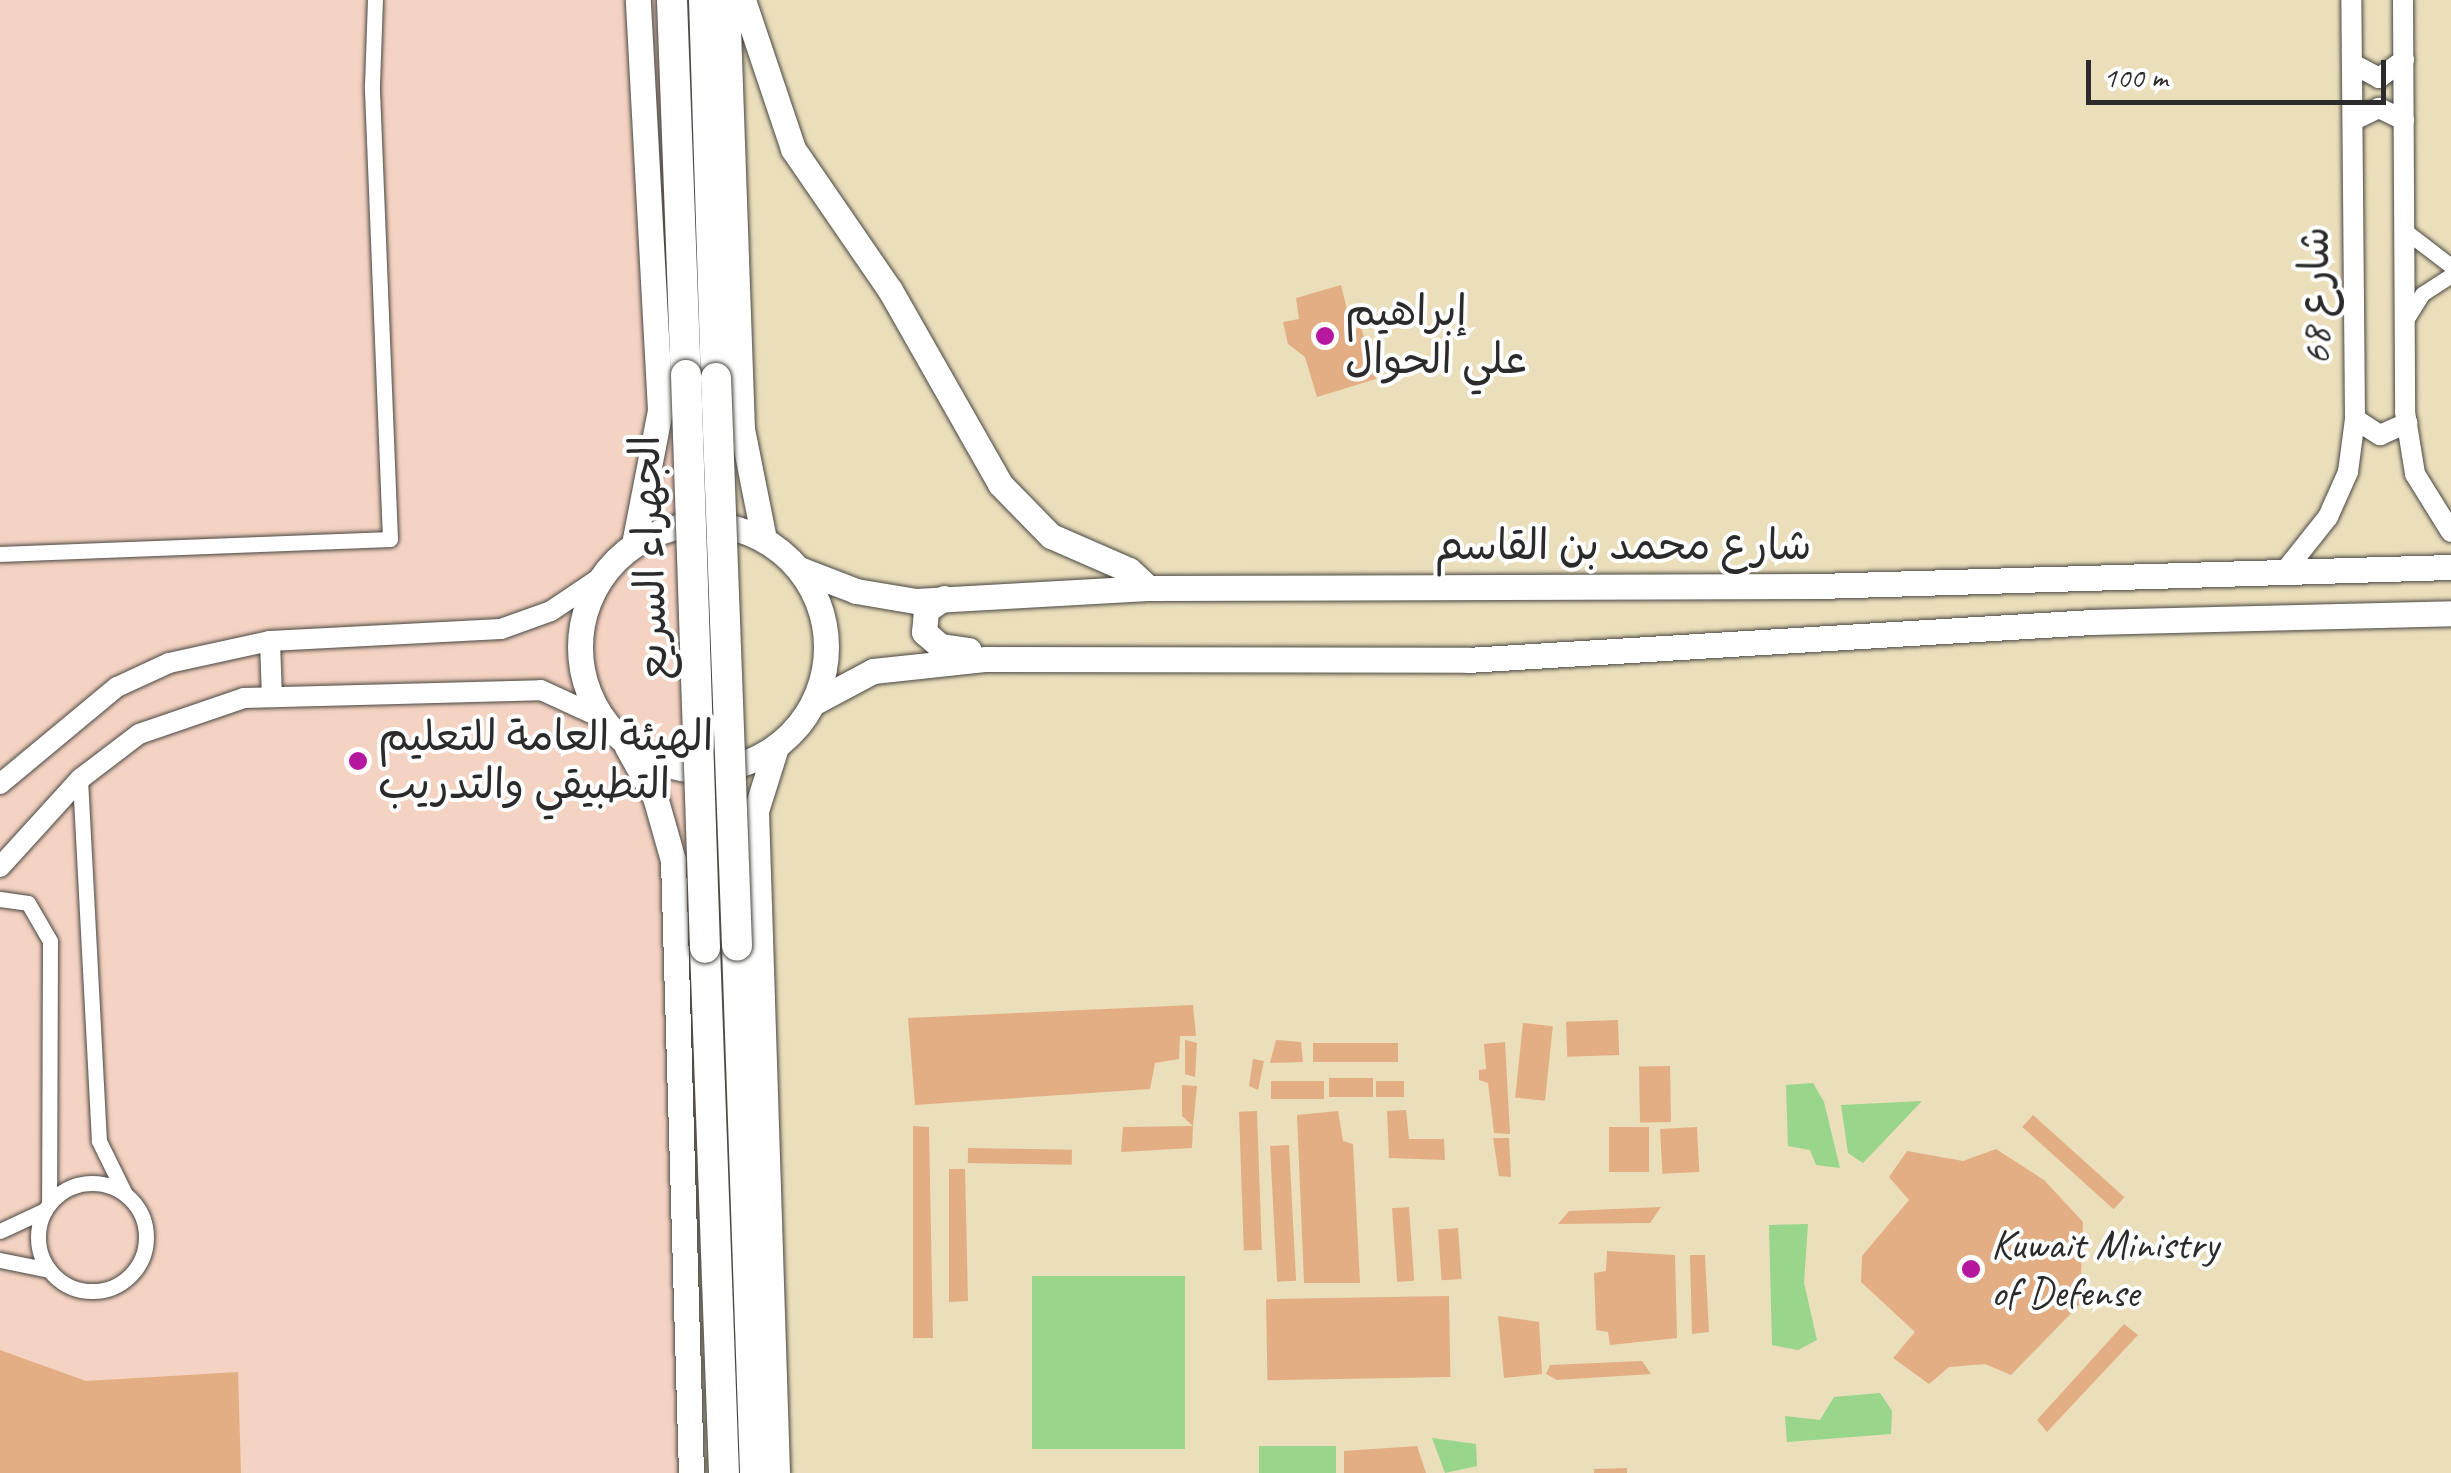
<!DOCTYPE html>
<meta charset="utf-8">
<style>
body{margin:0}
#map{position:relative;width:2451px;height:1473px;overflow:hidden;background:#eadebb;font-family:Caveat,"Playpen Sans Arabic",sans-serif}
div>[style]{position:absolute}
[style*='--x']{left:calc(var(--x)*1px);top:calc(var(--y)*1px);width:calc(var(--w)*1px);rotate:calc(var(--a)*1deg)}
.built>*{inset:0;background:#f5d3c2;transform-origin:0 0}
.green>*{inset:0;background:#99d58a;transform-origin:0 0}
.building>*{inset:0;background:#e4ae84;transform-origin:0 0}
.roads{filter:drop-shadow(0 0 2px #484641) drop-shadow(0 0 2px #484641)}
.minor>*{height:15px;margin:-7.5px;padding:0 7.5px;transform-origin:7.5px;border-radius:7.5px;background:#fff}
.minor>.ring{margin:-7.5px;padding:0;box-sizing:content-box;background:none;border:15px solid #fff;border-radius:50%}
.tertiary>*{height:20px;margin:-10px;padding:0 10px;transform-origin:10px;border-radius:10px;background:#fff}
.primary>*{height:25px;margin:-12.5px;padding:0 12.5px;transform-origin:12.5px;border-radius:12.5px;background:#fff}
.primary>.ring{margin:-12.5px;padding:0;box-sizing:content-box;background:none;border:25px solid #fff;border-radius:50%}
.motorway>*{height:30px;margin:-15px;padding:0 15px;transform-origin:15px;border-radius:15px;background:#fff}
.bridges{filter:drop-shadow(0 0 2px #484641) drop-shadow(0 0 2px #484641)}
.motorway-bridge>*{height:30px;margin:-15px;padding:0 15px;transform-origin:15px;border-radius:15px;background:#fff}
.dots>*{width:28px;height:28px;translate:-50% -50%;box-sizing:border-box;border:5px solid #fff;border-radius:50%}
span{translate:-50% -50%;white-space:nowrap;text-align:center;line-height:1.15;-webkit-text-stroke:8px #fff;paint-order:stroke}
.street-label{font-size:42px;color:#2b2b2b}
.poi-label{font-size:42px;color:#2b2b2b}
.left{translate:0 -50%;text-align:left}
.scale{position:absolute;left:2086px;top:60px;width:300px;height:45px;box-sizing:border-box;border:5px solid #2b2b2b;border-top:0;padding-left:12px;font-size:30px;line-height:35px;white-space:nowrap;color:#2b2b2b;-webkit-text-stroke:8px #fff;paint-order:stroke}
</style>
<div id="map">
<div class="built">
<div style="left:0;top:0;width:696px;height:1473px"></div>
</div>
<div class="green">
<div style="clip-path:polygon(1813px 1083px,1824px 1102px,1840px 1168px,1816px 1165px,1810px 1150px,1788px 1146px,1786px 1085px)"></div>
<div style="clip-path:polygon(1922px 1101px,1863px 1163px,1848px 1153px,1841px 1105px)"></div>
<div style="clip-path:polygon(1808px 1224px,1804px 1283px,1817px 1340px,1798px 1350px,1772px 1345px,1769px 1225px)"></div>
<div style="left:1185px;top:1276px;width:173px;height:153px;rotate:90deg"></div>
<div style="clip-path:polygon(1880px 1393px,1892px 1411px,1891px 1434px,1787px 1442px,1785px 1416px,1820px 1420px,1834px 1397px)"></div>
<div style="clip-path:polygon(1432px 1438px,1476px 1444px,1477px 1466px,1445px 1473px)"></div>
<div style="left:1259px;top:1446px;width:77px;height:28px"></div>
</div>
<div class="building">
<div style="clip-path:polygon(1341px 285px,1352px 330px,1361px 327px,1376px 379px,1317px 397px,1305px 357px,1288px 344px,1283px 322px,1299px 319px,1296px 298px)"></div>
<div style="clip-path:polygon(1193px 1005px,1196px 1036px,1180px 1036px,1179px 1059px,1155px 1063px,1150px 1089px,915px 1105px,908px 1018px)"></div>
<div style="left:1618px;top:1020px;width:35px;height:52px;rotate:88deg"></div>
<div style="left:1523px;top:1023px;width:30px;height:75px;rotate:6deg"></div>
<div style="clip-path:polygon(1185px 1040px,1197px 1043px,1195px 1077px,1185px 1074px)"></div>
<div style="clip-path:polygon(1276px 1040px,1301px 1042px,1303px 1062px,1270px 1063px)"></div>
<div style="clip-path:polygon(1505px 1042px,1510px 1134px,1494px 1133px,1488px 1083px,1479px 1080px,1479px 1070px,1486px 1069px,1484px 1044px)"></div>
<div style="left:1398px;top:1043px;width:19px;height:85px;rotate:90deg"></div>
<div style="clip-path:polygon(1253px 1059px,1264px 1061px,1258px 1090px,1249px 1086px)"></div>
<div style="left:1670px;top:1066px;width:56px;height:31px;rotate:89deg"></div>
<div style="left:1373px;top:1078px;width:19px;height:44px;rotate:90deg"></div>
<div style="left:1271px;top:1081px;width:53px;height:18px"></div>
<div style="left:1404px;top:1081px;width:16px;height:28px;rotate:90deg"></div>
<div style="clip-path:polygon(1182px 1085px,1197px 1086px,1193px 1126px,1182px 1116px)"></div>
<div style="clip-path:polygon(1406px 1110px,1409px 1139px,1444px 1139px,1445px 1160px,1389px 1158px,1387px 1111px)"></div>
<div style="left:1257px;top:1111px;width:139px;height:18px;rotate:88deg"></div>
<div style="clip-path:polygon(1338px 1111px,1343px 1141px,1353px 1144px,1360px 1283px,1304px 1283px,1297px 1115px)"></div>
<div style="left:2033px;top:1115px;width:123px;height:16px;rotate:42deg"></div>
<div style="clip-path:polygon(913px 1126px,929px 1127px,933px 1338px,913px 1338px)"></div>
<div style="clip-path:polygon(1193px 1126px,1192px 1148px,1121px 1152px,1123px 1127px)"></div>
<div style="left:1649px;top:1127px;width:45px;height:40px;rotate:90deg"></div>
<div style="left:1697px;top:1127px;width:45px;height:37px;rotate:87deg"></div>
<div style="clip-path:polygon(1493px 1138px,1509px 1138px,1511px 1177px,1499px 1176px)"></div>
<div style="left:1289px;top:1145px;width:136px;height:19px;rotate:87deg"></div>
<div style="left:968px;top:1148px;width:104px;height:15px;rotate:1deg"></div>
<div style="clip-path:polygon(1996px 1149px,2044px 1180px,2083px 1222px,2080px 1304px,2011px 1375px,1985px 1364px,1949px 1367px,1929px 1384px,1893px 1358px,1915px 1332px,1861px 1282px,1862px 1256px,1909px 1200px,1889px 1177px,1907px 1151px,1963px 1161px)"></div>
<div style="clip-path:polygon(949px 1169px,965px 1169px,968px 1301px,949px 1302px)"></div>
<div style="left:1409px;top:1207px;width:74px;height:17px;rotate:86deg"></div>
<div style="clip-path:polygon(1661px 1207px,1650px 1223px,1558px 1224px,1569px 1211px)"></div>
<div style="left:1458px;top:1228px;width:51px;height:20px;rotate:86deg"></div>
<div style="clip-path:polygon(1607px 1251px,1675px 1255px,1677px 1338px,1610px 1345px,1608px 1332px,1596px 1330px,1594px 1273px,1606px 1271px)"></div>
<div style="clip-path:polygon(1690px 1255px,1705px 1255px,1709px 1332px,1692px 1334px)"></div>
<div style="left:1449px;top:1296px;width:81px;height:183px;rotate:89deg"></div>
<div style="clip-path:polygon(1498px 1316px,1539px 1322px,1542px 1374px,1504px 1378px)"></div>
<div style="clip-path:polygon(2124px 1324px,2138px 1335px,2047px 1432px,2037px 1420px)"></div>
<div style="clip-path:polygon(0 1350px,86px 1381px,238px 1372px,241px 1473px,0 1473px)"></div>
<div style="clip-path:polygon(1642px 1361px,1651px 1374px,1557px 1380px,1546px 1374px,1550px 1365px)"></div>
<div style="clip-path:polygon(1417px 1446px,1426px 1473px,1344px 1473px,1344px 1451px)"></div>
<div style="clip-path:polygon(1627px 1468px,1627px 1473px,1594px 1473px,1594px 1469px)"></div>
</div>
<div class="roads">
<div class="minor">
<div style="--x:2404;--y:230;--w:59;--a:37.5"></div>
<div style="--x:2406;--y:320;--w:31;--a:-58"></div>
<div style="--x:2422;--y:294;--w:35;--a:-33"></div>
<div style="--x:0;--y:554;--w:390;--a:-2.2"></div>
<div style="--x:390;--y:539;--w:454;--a:-92.3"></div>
<div style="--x:372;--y:85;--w:85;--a:-88"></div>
<div style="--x:80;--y:779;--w:362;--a:87"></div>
<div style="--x:99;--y:1141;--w:57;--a:63.9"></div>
<div style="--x:0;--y:899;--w:28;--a:8"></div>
<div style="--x:28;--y:903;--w:44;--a:59.9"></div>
<div style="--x:50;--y:941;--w:263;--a:90.2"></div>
<div class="ring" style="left:38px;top:1183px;width:93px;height:93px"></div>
<div style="--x:0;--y:1231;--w:50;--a:-25"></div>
<div style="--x:0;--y:1260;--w:50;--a:11.5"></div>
</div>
<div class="tertiary">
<div style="--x:2403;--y:0;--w:412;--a:89.7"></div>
<div style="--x:2405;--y:412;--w:63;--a:80.8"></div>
<div style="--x:2415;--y:474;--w:68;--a:58.2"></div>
<div style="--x:2353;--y:64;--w:30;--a:28"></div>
<div style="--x:2379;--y:78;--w:31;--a:-36"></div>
<div style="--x:2354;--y:120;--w:28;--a:-26"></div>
<div style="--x:2379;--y:108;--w:28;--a:26"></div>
<div style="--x:2355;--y:419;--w:30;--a:33"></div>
<div style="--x:2380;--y:435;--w:30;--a:-24"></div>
<div style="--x:2285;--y:571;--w:69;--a:-51.5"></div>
<div style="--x:2328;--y:517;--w:49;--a:-66"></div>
<div style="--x:2348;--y:472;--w:53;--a:-82.5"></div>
<div style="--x:2355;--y:419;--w:419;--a:-90.5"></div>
<div style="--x:270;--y:641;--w:56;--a:88"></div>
<div style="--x:0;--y:784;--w:152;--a:-39.7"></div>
<div style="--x:117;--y:687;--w:57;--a:-24.8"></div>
<div style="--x:169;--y:663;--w:103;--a:-12.3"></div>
<div style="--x:270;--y:641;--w:231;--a:-3"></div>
<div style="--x:501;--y:629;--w:53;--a:-19.8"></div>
<div style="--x:551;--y:611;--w:63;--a:-33.9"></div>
<div style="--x:0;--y:867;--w:119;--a:-47.7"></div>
<div style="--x:80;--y:779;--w:74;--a:-37.3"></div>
<div style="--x:139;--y:734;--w:111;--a:-18.9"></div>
<div style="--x:244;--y:698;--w:297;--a:-1.5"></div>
<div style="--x:541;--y:690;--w:67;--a:24.7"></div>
</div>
<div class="primary">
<div style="--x:727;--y:0;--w:429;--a:88"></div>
<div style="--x:742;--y:429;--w:112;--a:78.7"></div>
<div style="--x:743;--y:0;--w:157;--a:71.4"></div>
<div style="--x:793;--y:149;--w:171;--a:55.5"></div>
<div style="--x:890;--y:290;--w:223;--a:60.4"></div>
<div style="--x:1000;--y:484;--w:73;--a:45.6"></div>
<div style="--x:1051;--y:536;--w:85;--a:23.6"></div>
<div style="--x:1129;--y:570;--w:26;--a:43"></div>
<div class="ring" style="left:580px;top:524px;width:221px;height:221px"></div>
<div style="--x:634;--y:544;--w:136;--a:-79"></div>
<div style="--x:660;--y:410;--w:411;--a:-93.1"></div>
<div style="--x:799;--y:569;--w:61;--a:21.1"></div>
<div style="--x:856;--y:591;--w:61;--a:9.5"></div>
<div style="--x:916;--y:601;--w:232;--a:-3.2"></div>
<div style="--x:1148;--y:588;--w:670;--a:-0.17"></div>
<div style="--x:1818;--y:586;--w:633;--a:-1.72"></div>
<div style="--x:944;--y:598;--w:22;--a:146"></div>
<div style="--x:926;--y:610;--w:22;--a:95"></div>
<div style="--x:924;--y:632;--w:21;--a:41"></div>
<div style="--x:940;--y:646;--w:29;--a:8"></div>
<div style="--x:813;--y:703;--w:68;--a:-28.1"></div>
<div style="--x:873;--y:671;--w:114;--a:-6.1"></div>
<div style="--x:986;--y:659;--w:481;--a:0.1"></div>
<div style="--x:1467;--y:660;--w:626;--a:-3.48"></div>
<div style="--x:2092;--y:622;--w:359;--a:-1.4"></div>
<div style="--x:627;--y:747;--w:57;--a:60.8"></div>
<div style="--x:655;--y:797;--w:66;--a:74.1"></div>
<div style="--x:673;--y:860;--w:613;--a:88.32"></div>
<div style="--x:776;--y:747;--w:67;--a:107.4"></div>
<div style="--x:756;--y:811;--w:662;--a:88.18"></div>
</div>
<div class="motorway">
<div style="--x:672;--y:0;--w:375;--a:87.9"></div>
<div style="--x:704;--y:0;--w:378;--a:88.2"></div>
<div style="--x:737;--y:946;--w:527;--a:88.04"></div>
<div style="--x:705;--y:948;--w:525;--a:87.93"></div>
</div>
</div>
<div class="bridges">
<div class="motorway-bridge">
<div style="--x:686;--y:375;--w:573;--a:88.1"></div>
<div style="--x:716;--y:378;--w:568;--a:87.88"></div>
</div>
</div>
<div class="dots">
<div style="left:1325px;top:336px;background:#b5179e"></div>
<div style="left:358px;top:761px;background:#b5179e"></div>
<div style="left:1971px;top:1269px;background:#b5179e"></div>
</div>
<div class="street-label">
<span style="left:2316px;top:296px;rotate:-91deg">شارع 68</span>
<span style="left:1623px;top:546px">شارع محمد بن القاسم</span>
<span style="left:650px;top:558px;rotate:-92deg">الجهراء السريع</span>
</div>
<div class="poi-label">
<span class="left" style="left:1345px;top:336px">إبراهيم<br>علي الحوال</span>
<span class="left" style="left:378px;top:761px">الهيئة العامة للتعليم<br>التطبيقي والتدريب</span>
<span class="left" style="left:1991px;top:1269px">Kuwait Ministry<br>of Defense</span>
</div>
<div class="scale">100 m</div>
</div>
